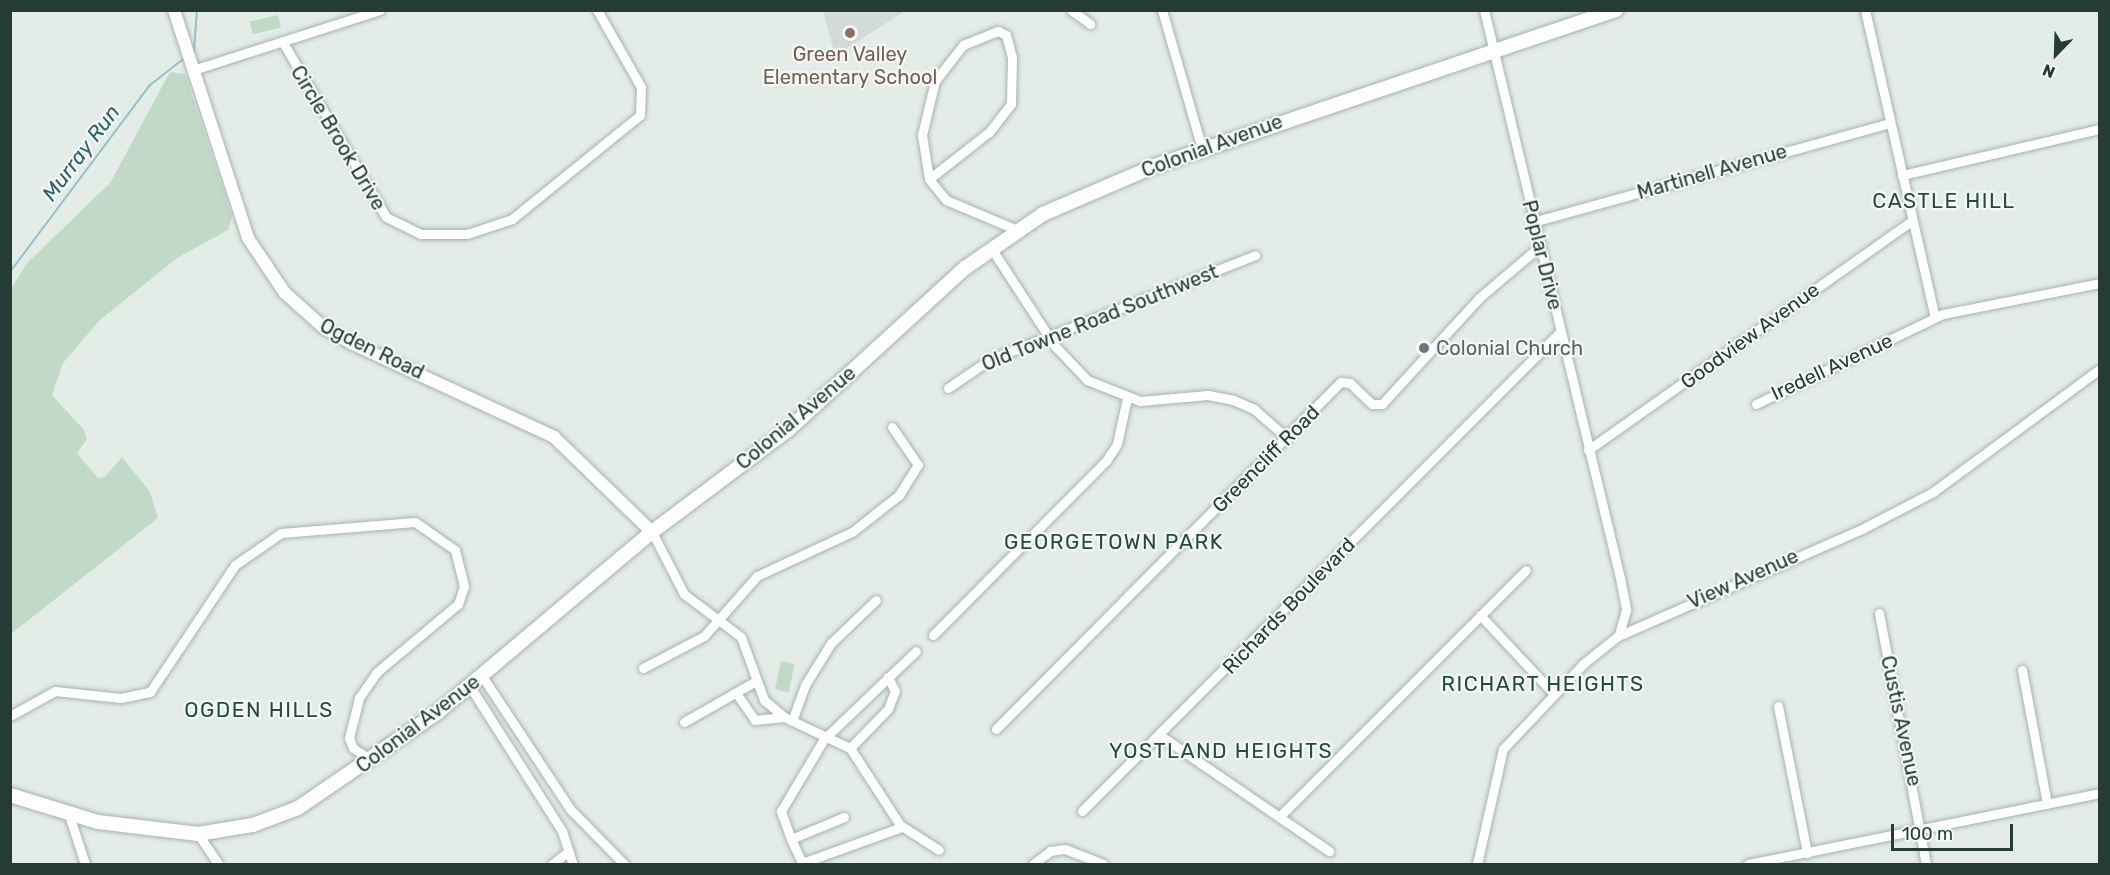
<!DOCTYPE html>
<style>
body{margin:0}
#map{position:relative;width:2110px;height:875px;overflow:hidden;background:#e4ece8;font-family:Rubik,sans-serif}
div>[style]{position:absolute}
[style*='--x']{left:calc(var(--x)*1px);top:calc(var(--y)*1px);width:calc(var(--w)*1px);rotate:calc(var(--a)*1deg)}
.built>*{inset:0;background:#d2dbd7}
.green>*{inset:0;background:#c0dac7;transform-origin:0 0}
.stream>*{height:2px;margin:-1px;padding:0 1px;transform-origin:1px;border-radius:1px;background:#93c1ca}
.roads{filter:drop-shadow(0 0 2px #a7b3af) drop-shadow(0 0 2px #a7b3af)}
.minor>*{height:9px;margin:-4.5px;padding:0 4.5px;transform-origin:4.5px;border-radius:4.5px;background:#fff}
.tertiary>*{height:12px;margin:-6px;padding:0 6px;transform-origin:6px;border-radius:6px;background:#fff}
.secondary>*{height:14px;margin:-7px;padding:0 7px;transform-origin:7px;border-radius:7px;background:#fff}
.dots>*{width:16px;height:16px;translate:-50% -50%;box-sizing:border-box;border:3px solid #f4f9f6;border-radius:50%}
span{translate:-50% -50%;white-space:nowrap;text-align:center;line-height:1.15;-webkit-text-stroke:4.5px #f4f9f6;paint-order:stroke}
.education-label{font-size:20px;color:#785e54}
.street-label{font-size:20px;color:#253b35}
.worship-label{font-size:20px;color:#5b616d}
.left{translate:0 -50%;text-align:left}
.water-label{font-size:21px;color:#276370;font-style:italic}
.neighbourhood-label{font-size:21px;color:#244b42;letter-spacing:1.5px}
.frame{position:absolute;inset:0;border:12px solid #253b35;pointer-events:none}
.north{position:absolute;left:2026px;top:24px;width:60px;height:60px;-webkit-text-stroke:4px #f4f9f6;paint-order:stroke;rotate:203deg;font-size:16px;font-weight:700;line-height:24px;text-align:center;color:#253b35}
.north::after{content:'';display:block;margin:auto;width:21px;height:27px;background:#253b35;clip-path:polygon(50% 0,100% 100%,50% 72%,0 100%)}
.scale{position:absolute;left:1891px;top:824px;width:122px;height:27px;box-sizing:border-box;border:3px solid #253b35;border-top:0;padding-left:8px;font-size:18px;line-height:21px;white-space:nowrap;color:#253b35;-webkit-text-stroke:4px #f4f9f6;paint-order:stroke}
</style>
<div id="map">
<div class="built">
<div style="clip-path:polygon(823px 10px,905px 10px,905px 11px,835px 56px)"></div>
</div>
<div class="green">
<div style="left:278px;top:15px;width:13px;height:29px;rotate:77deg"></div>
<div style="clip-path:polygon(170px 72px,185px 74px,232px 217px,228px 230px,177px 258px,100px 320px,63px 363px,52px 395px,84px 430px,87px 439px,77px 453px,98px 478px,105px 477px,122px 457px,150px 492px,158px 518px,11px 634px,11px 289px,27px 263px,110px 183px)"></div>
<div style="left:781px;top:661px;width:14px;height:29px;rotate:12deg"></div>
</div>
<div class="stream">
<div style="--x:194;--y:51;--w:41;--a:-85.8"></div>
<div style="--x:10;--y:272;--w:234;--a:-53.2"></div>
<div style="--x:150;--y:85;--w:41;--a:-38"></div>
</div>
<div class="roads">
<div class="minor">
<div style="--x:1071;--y:10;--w:24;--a:36"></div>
<div style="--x:1162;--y:10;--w:145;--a:73.9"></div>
<div style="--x:1484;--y:10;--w:584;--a:76.53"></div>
<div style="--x:1620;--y:578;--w:33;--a:79"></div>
<div style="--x:1626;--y:610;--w:25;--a:106"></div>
<div style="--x:1865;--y:10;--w:315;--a:77.2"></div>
<div style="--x:998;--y:31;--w:9;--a:27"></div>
<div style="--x:1006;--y:35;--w:23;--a:75"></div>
<div style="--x:1012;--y:57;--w:47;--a:91.2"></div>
<div style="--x:1011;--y:104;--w:36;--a:128"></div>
<div style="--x:989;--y:132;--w:76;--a:141.9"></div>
<div style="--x:929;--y:179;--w:45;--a:-99"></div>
<div style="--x:922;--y:135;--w:56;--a:-76.5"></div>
<div style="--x:935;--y:81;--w:46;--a:-52.1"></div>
<div style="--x:963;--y:45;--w:38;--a:-22"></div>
<div style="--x:282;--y:41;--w:204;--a:59.4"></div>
<div style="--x:386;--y:217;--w:39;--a:26"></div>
<div style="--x:421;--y:234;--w:46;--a:0"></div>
<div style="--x:467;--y:234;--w:47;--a:-18.4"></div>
<div style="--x:512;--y:219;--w:165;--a:-39.1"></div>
<div style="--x:640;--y:115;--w:28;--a:-88"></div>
<div style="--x:641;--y:87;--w:89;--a:-119.7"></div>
<div style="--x:193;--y:70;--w:196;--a:-17.8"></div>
<div style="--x:1902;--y:175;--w:203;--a:-13.1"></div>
<div style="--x:929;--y:179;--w:27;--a:51"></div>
<div style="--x:946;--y:200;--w:77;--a:22.9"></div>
<div style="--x:1533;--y:222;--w:370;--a:-15.5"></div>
<div style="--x:991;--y:248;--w:117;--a:56.9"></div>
<div style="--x:1055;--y:346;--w:47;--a:46.7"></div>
<div style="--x:1087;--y:380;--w:57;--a:21.6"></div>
<div style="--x:1140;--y:401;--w:68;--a:-5"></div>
<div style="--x:1208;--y:395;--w:25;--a:11"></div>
<div style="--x:1233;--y:400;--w:23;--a:23"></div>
<div style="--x:1254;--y:409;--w:44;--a:41.3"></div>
<div style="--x:948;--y:388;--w:50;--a:-34.3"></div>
<div style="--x:989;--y:360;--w:286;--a:-21.5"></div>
<div style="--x:1756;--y:404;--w:208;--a:-25.7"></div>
<div style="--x:1943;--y:314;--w:160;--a:-11.2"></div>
<div style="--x:1588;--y:450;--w:397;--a:-35.3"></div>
<div style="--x:652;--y:532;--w:70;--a:62.7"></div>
<div style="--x:684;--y:594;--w:71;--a:37"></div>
<div style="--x:741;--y:637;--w:67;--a:69.9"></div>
<div style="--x:764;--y:700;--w:26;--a:40"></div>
<div style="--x:784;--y:717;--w:73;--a:25.2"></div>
<div style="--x:850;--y:748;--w:92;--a:57"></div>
<div style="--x:900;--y:825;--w:46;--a:32.7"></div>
<div style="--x:1879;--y:613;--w:255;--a:79.4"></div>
<div style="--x:1480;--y:615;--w:105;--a:46.9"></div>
<div style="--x:933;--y:635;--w:245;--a:-45.2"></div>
<div style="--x:1106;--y:461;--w:20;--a:-57"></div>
<div style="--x:1117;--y:444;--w:47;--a:-77.7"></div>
<div style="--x:643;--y:668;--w:69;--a:-27.7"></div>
<div style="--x:704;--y:636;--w:80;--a:-48.5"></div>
<div style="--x:757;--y:576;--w:105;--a:-24.9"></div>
<div style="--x:852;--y:532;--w:60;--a:-38.2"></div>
<div style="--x:899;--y:495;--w:36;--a:-58"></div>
<div style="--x:918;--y:465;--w:46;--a:-124.4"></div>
<div style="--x:2022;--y:670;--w:136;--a:79.4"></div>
<div style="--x:482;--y:676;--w:159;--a:56.5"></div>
<div style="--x:570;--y:809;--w:77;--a:45.5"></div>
<div style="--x:469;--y:685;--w:173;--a:57.5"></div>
<div style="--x:562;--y:831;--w:35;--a:72"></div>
<div style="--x:736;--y:693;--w:33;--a:55"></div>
<div style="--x:755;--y:720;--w:29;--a:-6"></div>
<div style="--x:1778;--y:706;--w:150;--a:78.8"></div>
<div style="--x:10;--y:716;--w:51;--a:-29.1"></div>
<div style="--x:55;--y:691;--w:66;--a:6.1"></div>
<div style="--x:121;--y:698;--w:30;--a:-12"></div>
<div style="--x:150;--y:692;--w:153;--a:-56.2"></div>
<div style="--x:235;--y:565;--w:56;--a:-34.8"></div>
<div style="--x:281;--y:533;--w:134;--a:-4.7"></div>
<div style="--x:415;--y:522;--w:49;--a:35"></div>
<div style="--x:455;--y:550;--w:37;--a:76"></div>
<div style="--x:464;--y:586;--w:19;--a:108"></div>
<div style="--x:458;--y:604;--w:106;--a:140"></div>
<div style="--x:377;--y:672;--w:32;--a:125"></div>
<div style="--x:359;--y:698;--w:41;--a:104"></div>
<div style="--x:349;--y:738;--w:11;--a:68"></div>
<div style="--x:353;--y:748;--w:22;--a:34"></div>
<div style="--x:792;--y:721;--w:38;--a:-70"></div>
<div style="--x:805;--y:685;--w:49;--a:-58.2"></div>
<div style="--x:831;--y:643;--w:62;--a:-43.7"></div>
<div style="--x:684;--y:722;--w:81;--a:-29.7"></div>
<div style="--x:996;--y:729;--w:489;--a:-45.2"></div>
<div style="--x:1341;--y:382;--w:9;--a:6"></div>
<div style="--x:1350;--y:383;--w:30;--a:44"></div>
<div style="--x:1372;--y:404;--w:10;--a:0"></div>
<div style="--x:1382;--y:404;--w:144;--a:-47.5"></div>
<div style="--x:1479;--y:298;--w:79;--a:-40.4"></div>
<div style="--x:1161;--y:736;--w:204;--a:34.4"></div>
<div style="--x:850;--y:748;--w:54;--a:-45.7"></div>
<div style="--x:888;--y:709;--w:19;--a:-69"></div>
<div style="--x:895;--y:691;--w:16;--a:-117"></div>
<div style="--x:1082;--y:811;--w:677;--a:-45.06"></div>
<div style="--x:69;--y:815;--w:52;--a:71.9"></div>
<div style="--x:844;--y:817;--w:57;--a:157.5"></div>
<div style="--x:791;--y:839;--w:30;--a:-110"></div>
<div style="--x:781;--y:811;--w:84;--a:-59.2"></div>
<div style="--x:824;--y:739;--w:127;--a:-43.7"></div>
<div style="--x:1279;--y:817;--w:349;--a:-45"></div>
<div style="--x:198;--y:834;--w:36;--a:56"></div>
<div style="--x:791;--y:839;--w:26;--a:65"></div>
<div style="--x:802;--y:863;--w:106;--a:-19.8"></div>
<div style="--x:552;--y:864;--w:21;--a:-37"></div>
<div style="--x:1033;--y:864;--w:21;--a:-37"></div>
<div style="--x:1050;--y:851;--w:15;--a:-8"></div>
<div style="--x:1065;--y:849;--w:41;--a:21.5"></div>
<div style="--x:1477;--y:864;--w:118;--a:-77.3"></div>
<div style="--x:1503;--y:749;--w:117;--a:-46.7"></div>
<div style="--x:1583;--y:664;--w:45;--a:-38.7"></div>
<div style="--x:1618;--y:636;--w:266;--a:-23.7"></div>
<div style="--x:1862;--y:529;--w:80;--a:-27.5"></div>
<div style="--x:1933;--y:492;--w:207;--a:-36.4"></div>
<div style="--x:1748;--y:864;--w:359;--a:-11.4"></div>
</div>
<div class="tertiary">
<div style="--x:174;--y:10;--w:240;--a:72"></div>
<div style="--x:248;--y:238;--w:66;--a:56.1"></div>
<div style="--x:285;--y:293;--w:52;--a:41.9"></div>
<div style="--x:324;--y:328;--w:31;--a:29"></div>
<div style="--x:351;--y:343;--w:224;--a:24.8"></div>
<div style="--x:554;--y:437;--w:136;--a:44.1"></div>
</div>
<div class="secondary">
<div style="--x:10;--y:795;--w:92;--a:17.1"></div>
<div style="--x:98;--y:822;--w:101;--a:6.8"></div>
<div style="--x:198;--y:834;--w:56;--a:-9.3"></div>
<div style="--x:253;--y:825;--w:48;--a:-20.7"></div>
<div style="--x:298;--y:808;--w:170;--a:-34.4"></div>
<div style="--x:438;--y:712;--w:280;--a:-40.1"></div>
<div style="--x:652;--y:532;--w:171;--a:-36.9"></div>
<div style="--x:789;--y:429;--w:239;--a:-42.5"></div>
<div style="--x:965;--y:268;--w:95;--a:-34.7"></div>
<div style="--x:1043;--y:214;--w:122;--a:-23.2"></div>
<div style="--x:1155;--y:166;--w:487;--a:-18.7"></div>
</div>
</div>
<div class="dots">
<div style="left:850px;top:33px;background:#8d6e63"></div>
<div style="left:1424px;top:348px;background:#6b7280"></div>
</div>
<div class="education-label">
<span style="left:850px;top:66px">Green Valley<br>Elementary School</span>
</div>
<div class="street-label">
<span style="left:338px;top:138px;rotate:59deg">Circle Brook Drive</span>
<span style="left:1212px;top:146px;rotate:-20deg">Colonial Avenue</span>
<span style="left:1712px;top:172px;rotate:-16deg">Martinell Avenue</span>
<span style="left:1542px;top:255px;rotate:76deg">Poplar Drive</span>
<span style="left:1100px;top:318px;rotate:-22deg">Old Towne Road Southwest</span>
<span style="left:1750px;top:336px;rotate:-36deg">Goodview Avenue</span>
<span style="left:372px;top:349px;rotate:26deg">Ogden Road</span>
<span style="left:1832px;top:367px;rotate:-25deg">Iredell Avenue</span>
<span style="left:796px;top:418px;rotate:-40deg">Colonial Avenue</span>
<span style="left:1266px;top:459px;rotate:-45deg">Greencliff Road</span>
<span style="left:1743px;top:579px;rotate:-24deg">View Avenue</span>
<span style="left:1289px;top:606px;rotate:-46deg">Richards Boulevard</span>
<span style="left:1901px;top:721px;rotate:78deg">Custis Avenue</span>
<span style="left:418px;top:724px;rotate:-37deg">Colonial Avenue</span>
</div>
<div class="worship-label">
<span class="left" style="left:1436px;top:348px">Colonial Church</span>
</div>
<div class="water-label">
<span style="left:81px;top:153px;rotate:-53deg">Murray Run</span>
</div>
<div class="neighbourhood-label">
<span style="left:1944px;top:201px">CASTLE HILL</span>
<span style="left:1114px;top:542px">GEORGETOWN PARK</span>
<span style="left:1543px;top:684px">RICHART HEIGHTS</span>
<span style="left:259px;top:710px">OGDEN HILLS</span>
<span style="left:1221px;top:751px">YOSTLAND HEIGHTS</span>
</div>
<div class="frame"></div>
<div class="north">N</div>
<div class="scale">100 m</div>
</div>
